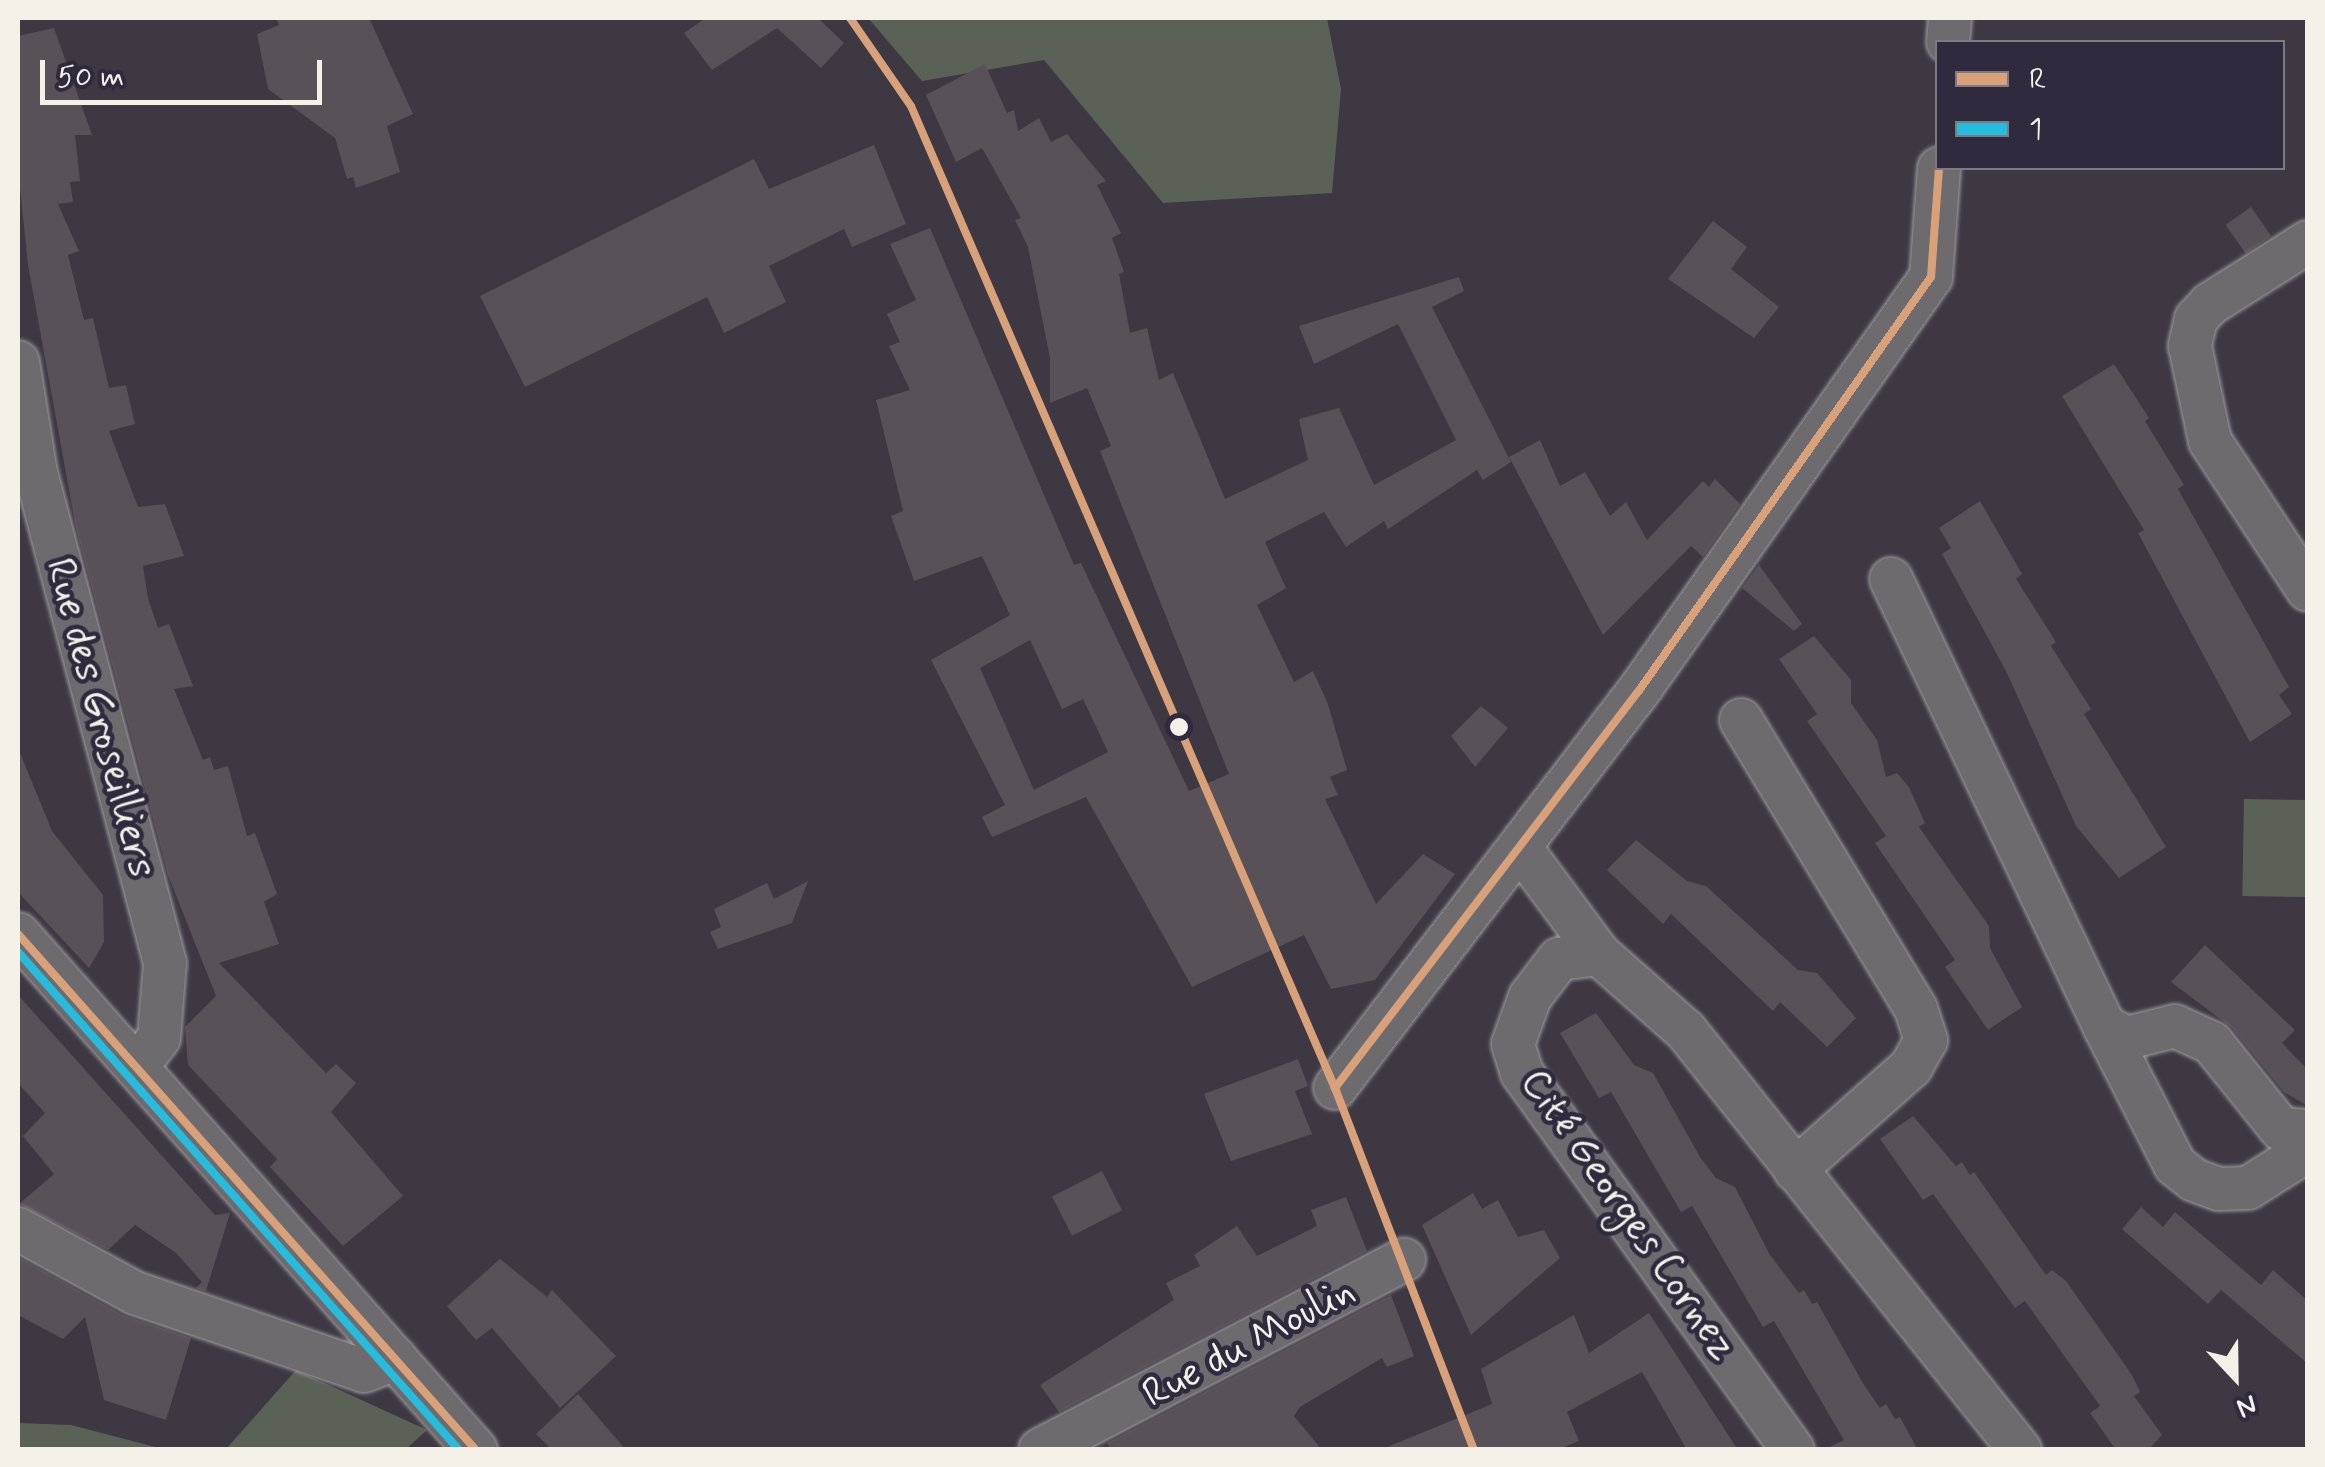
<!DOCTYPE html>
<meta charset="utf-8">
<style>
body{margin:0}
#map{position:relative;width:2325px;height:1467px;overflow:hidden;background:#3d3842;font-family:Mynerve,sans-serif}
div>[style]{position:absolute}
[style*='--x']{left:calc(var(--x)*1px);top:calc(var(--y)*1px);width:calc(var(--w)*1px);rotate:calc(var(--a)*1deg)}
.green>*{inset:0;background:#5a6258;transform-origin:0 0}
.building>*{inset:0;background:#585157;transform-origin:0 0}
.roads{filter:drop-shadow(0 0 2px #9f9da0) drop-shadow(0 0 2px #9f9da0)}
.minor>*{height:42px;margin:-21px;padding:0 21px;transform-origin:21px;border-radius:21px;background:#6e6b6e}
.bus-1>*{height:8px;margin:-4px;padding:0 4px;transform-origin:4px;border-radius:4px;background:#d9a179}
.bus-2>*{height:8px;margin:-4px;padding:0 4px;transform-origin:4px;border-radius:4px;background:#26bcdd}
.dots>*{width:28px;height:28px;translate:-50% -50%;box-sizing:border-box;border:5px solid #2f2a3d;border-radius:50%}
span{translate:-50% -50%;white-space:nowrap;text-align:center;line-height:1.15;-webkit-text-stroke:9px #2f2a3d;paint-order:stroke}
.street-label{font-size:40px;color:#f4f1e8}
.frame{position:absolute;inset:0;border:20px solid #f4f1e8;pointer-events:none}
.legend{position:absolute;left:1935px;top:40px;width:350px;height:130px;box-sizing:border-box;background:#2f2a3d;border:2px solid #7e7a81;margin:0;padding:12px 18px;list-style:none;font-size:30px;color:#f4f1e8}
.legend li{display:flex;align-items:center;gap:20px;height:50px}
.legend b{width:50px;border:2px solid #7e7a81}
.north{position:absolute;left:2185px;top:1327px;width:100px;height:100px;-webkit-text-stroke:8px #2f2a3d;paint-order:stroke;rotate:158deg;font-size:28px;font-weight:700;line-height:40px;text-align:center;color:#f4f1e8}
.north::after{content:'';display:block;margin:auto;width:35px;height:45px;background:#f4f1e8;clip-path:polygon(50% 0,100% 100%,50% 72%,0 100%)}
.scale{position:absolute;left:40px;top:60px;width:282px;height:45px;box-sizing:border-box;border:5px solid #f4f1e8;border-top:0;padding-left:12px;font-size:30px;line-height:35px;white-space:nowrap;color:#f4f1e8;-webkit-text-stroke:8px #2f2a3d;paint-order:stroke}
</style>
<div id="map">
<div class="green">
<div style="clip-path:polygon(868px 18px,1327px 18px,1341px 89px,1332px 193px,1163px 203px,1044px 60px,922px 81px)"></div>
<div style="left:2244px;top:799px;width:63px;height:97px;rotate:1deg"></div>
<div style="clip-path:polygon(296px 1370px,427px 1430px,406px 1449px,226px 1449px)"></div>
<div style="clip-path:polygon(18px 1423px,71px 1425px,163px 1449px,18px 1449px)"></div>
</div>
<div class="building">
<div style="clip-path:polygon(276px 18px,369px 18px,413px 114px,387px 126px,400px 172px,356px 188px,353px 177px,347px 179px,335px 138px,268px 89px,257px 34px,279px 25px)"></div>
<div style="clip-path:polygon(706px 18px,818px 18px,844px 43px,821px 68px,777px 28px,712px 70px,684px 33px)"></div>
<div style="clip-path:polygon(54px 28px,92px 135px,75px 135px,80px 181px,70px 182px,73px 202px,58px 204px,79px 251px,68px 255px,84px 320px,93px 318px,109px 388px,126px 385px,135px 424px,109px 431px,138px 507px,165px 504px,184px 556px,143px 566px,148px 598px,158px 628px,169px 624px,193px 686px,174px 689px,203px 760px,210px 757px,214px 770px,228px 766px,247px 836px,255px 833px,277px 894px,264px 902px,279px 944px,219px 963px,326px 1073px,336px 1064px,356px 1083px,331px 1112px,403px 1196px,343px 1246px,270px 1167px,277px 1159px,188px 1065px,185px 1027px,216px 996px,168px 875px,76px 528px,28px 265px,18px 169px,18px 36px)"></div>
<div style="clip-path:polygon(evenodd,985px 64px,1007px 113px,1014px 110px,1018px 131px,1039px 118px,1051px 142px,1067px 134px,1106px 181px,1097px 185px,1121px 233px,1112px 238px,1124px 272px,1119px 274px,1130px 333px,1147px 328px,1159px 380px,1173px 373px,1225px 499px,1308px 460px,1299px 419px,1339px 408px,1374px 485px,1456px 440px,1398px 324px,1314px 364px,1299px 326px,1459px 277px,1464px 291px,1432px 307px,1511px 462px,1483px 480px,1477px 470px,1388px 529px,1384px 521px,1346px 547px,1324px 512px,1265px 542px,1286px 588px,1257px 605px,1294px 682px,1313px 671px,1328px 704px,1347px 770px,1330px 777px,1338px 795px,1325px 799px,1376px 904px,1423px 854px,1455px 874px,1375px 980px,1331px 989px,1304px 935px,1192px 987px,1086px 797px,992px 837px,982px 817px,1005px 805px,931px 660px,1010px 615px,982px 556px,914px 581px,891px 516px,903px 511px,876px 400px,910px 390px,889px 346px,900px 342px,887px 314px,916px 300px,890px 244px,930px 228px,1074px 565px,1081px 563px,1189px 791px,1229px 774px,1100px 451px,1111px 446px,1087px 388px,1050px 403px,1050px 358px,1028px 247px,1015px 220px,1021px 218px,982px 148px,956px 162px,926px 95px,985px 64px,1030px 640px,1062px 709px,1083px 699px,1108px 752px,1034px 790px,980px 668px,1030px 640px)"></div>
<div style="clip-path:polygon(874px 145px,906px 224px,852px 247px,844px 229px,769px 266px,786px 302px,724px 333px,707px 297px,525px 387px,480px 296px,754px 159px,769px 189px)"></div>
<div style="left:2251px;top:207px;width:35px;height:31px;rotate:55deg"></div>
<div style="clip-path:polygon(1713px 221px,1747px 247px,1731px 269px,1779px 307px,1754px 338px,1668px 279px)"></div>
<div style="clip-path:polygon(2114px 364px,2149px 418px,2145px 421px,2184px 485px,2178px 489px,2289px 687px,2279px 695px,2292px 714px,2250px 742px,2138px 533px,2144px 530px,2062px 396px)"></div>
<div style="clip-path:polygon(1540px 440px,1560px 486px,1585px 472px,1610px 516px,1626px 502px,1647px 540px,1703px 481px,1709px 487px,1715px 479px,1740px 504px,1703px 557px,1691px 546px,1603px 635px,1509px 457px)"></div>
<div style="clip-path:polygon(1980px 501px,2022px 574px,2016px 579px,2056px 642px,2051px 646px,2091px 709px,2084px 714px,2166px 847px,2119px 878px,2076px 826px,2006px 671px,1942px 554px,1951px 548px,1939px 528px)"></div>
<div style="clip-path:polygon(1759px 565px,1802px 624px,1794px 631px,1742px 588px)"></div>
<div style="clip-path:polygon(1814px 636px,1851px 680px,1851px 703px,1877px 740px,1886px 777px,1897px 773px,1909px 787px,1925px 823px,1919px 827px,1989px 926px,1990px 948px,2022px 1007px,1988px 1030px,1945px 967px,1955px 960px,1875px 843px,1886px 836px,1807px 721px,1817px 714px,1779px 659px)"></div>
<div style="clip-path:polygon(1481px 706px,1508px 728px,1475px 767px,1451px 736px)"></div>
<div style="clip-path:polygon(18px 748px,52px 831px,103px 895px,104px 942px,89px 968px,18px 892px)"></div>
<div style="clip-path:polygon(1636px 840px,1687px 881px,1706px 886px,1798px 970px,1817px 973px,1856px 1018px,1827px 1047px,1780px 1002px,1773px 1011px,1671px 914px,1663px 924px,1607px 870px)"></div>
<div style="clip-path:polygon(808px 881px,792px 923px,718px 949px,710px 932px,721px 927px,714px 909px,767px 883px,774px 899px)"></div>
<div style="clip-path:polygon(2205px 945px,2295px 1030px,2282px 1043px,2308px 1070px,2308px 1106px,2284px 1092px,2231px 1027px,2171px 982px)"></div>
<div style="clip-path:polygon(18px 995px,215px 1215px,230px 1213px,206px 1291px,196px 1288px,202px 1282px,176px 1253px,135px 1225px,108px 1250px,19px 1204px,54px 1174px,23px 1136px,45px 1113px,18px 1083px)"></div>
<div style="clip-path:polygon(1596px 1013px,1634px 1065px,1653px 1073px,1700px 1157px,1716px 1178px,1735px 1187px,1770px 1255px,1799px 1293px,1804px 1290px,1812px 1304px,1817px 1302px,1864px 1385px,1880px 1408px,1886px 1404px,1895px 1419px,1900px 1417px,1918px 1450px,1823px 1450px,1844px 1440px,1774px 1321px,1763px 1327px,1692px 1206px,1681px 1212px,1611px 1092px,1599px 1098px,1560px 1033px)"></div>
<div style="clip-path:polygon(1298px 1059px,1308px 1086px,1295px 1091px,1312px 1134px,1231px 1161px,1204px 1094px)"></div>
<div style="clip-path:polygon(1913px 1116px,1956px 1166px,1962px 1162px,1970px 1175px,1974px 1172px,2046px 1275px,2052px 1270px,2066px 1281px,2132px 1375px,2140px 1392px,2134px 1396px,2162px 1435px,2148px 1450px,2116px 1450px,2090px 1413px,2100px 1406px,2025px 1301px,2015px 1308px,1933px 1194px,1923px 1200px,1880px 1139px)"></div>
<div style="left:1102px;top:1171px;width:44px;height:56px;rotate:63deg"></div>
<div style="clip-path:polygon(1473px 1193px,1482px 1209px,1498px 1200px,1518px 1237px,1544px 1230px,1560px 1258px,1471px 1335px,1422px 1225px)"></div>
<div style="clip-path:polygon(1346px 1197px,1367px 1251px,1059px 1412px,1040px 1385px,1174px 1300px,1166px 1283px,1200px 1266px,1194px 1255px,1237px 1226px,1257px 1256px,1317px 1226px,1311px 1210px)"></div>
<div style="clip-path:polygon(2141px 1207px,2163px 1227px,2175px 1212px,2261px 1285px,2273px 1270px,2308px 1301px,2308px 1364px,2221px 1290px,2208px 1304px,2122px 1229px)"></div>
<div style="clip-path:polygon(18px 1257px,123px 1315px,191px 1338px,166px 1420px,104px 1400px,85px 1317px,63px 1339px,18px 1315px)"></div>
<div style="clip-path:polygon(500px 1259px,547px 1297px,552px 1290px,616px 1356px,560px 1408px,492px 1328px,476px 1340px,447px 1306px)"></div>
<div style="clip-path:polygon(1391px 1295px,1414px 1356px,1387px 1367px,1382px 1358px,1300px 1407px,1294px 1416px,1322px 1450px,1111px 1450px,1107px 1443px)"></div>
<div style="clip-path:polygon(1649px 1313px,1738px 1450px,1687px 1450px,1642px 1372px,1567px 1412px,1579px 1441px,1557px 1450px,1380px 1450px,1492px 1404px,1481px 1369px,1574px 1315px,1589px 1353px)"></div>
<div style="clip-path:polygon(578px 1394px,626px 1450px,552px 1450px,536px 1434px)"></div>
</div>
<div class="roads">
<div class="minor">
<div style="--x:1948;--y:42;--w:24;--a:-85"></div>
<div style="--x:2308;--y:242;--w:116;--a:147.7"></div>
<div style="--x:2210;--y:304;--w:21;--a:133"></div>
<div style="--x:2196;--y:319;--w:28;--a:103"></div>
<div style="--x:2190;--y:346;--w:97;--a:78.1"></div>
<div style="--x:2210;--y:441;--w:178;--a:56.7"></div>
<div style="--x:18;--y:362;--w:112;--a:80.8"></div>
<div style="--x:36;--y:473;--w:507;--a:75.25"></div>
<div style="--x:165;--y:963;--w:75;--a:94.6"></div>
<div style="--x:159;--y:1038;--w:37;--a:128"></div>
<div style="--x:1891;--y:579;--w:495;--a:64.5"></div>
<div style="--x:2104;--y:1026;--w:26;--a:28"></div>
<div style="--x:2127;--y:1038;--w:49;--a:-14"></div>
<div style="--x:2175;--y:1026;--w:41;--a:24.7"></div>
<div style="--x:2212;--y:1043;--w:110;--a:51.3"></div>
<div style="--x:2281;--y:1129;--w:27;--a:4"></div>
<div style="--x:1741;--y:720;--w:338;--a:58.8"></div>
<div style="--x:1916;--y:1009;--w:33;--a:72"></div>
<div style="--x:1926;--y:1040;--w:31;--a:119"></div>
<div style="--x:1911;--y:1067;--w:155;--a:138.4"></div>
<div style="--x:1522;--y:850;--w:129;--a:53.5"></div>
<div style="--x:1599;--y:954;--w:116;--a:41.5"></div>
<div style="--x:1686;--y:1031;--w:536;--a:51.44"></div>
<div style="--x:18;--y:934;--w:690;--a:48.41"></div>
<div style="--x:1599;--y:954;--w:40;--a:172.9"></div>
<div style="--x:1559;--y:959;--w:48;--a:127.3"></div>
<div style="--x:1530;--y:997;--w:50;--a:109.9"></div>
<div style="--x:1513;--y:1044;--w:30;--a:73"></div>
<div style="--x:1522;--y:1073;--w:464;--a:54.3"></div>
<div style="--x:2104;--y:1026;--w:156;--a:62.9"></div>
<div style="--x:2175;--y:1165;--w:24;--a:38"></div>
<div style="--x:2194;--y:1180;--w:27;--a:20"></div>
<div style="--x:2219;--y:1189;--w:29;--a:-2"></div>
<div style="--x:2248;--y:1188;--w:71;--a:-32.3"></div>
<div style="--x:1335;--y:1088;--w:499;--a:-52.6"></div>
<div style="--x:1638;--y:692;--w:508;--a:-54.78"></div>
<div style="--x:1931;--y:277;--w:109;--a:-85.8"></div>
<div style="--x:18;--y:1229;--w:133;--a:28.7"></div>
<div style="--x:135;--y:1293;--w:242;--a:18.8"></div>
<div style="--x:364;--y:1371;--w:34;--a:-21"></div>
<div style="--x:1040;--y:1450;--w:411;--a:-27.6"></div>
</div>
</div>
<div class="bus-1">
<div style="--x:850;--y:18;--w:107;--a:55.3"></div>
<div style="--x:911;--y:106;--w:1070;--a:66.65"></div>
<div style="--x:1335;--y:1088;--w:388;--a:69"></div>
<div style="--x:18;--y:934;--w:690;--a:48.41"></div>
<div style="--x:1335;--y:1088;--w:499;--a:-52.6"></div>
<div style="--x:1638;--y:692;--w:508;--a:-54.78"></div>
<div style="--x:1931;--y:277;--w:109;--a:-85.8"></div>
</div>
<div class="bus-2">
<div style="--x:18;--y:952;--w:665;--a:48.47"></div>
</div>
<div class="dots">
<div style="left:1179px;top:727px;background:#f4f1e8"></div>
</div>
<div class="street-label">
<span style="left:100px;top:718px;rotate:75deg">Rue des Groseilliers</span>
<span style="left:1628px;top:1215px;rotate:55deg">Cité Georges Cornez</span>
<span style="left:1249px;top:1343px;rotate:-28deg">Rue du Moulin</span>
</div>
<div class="frame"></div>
<ul class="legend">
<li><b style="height:12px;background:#d9a179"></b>R</li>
<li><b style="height:12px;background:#26bcdd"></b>1</li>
</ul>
<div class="north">N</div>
<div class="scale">50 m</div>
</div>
